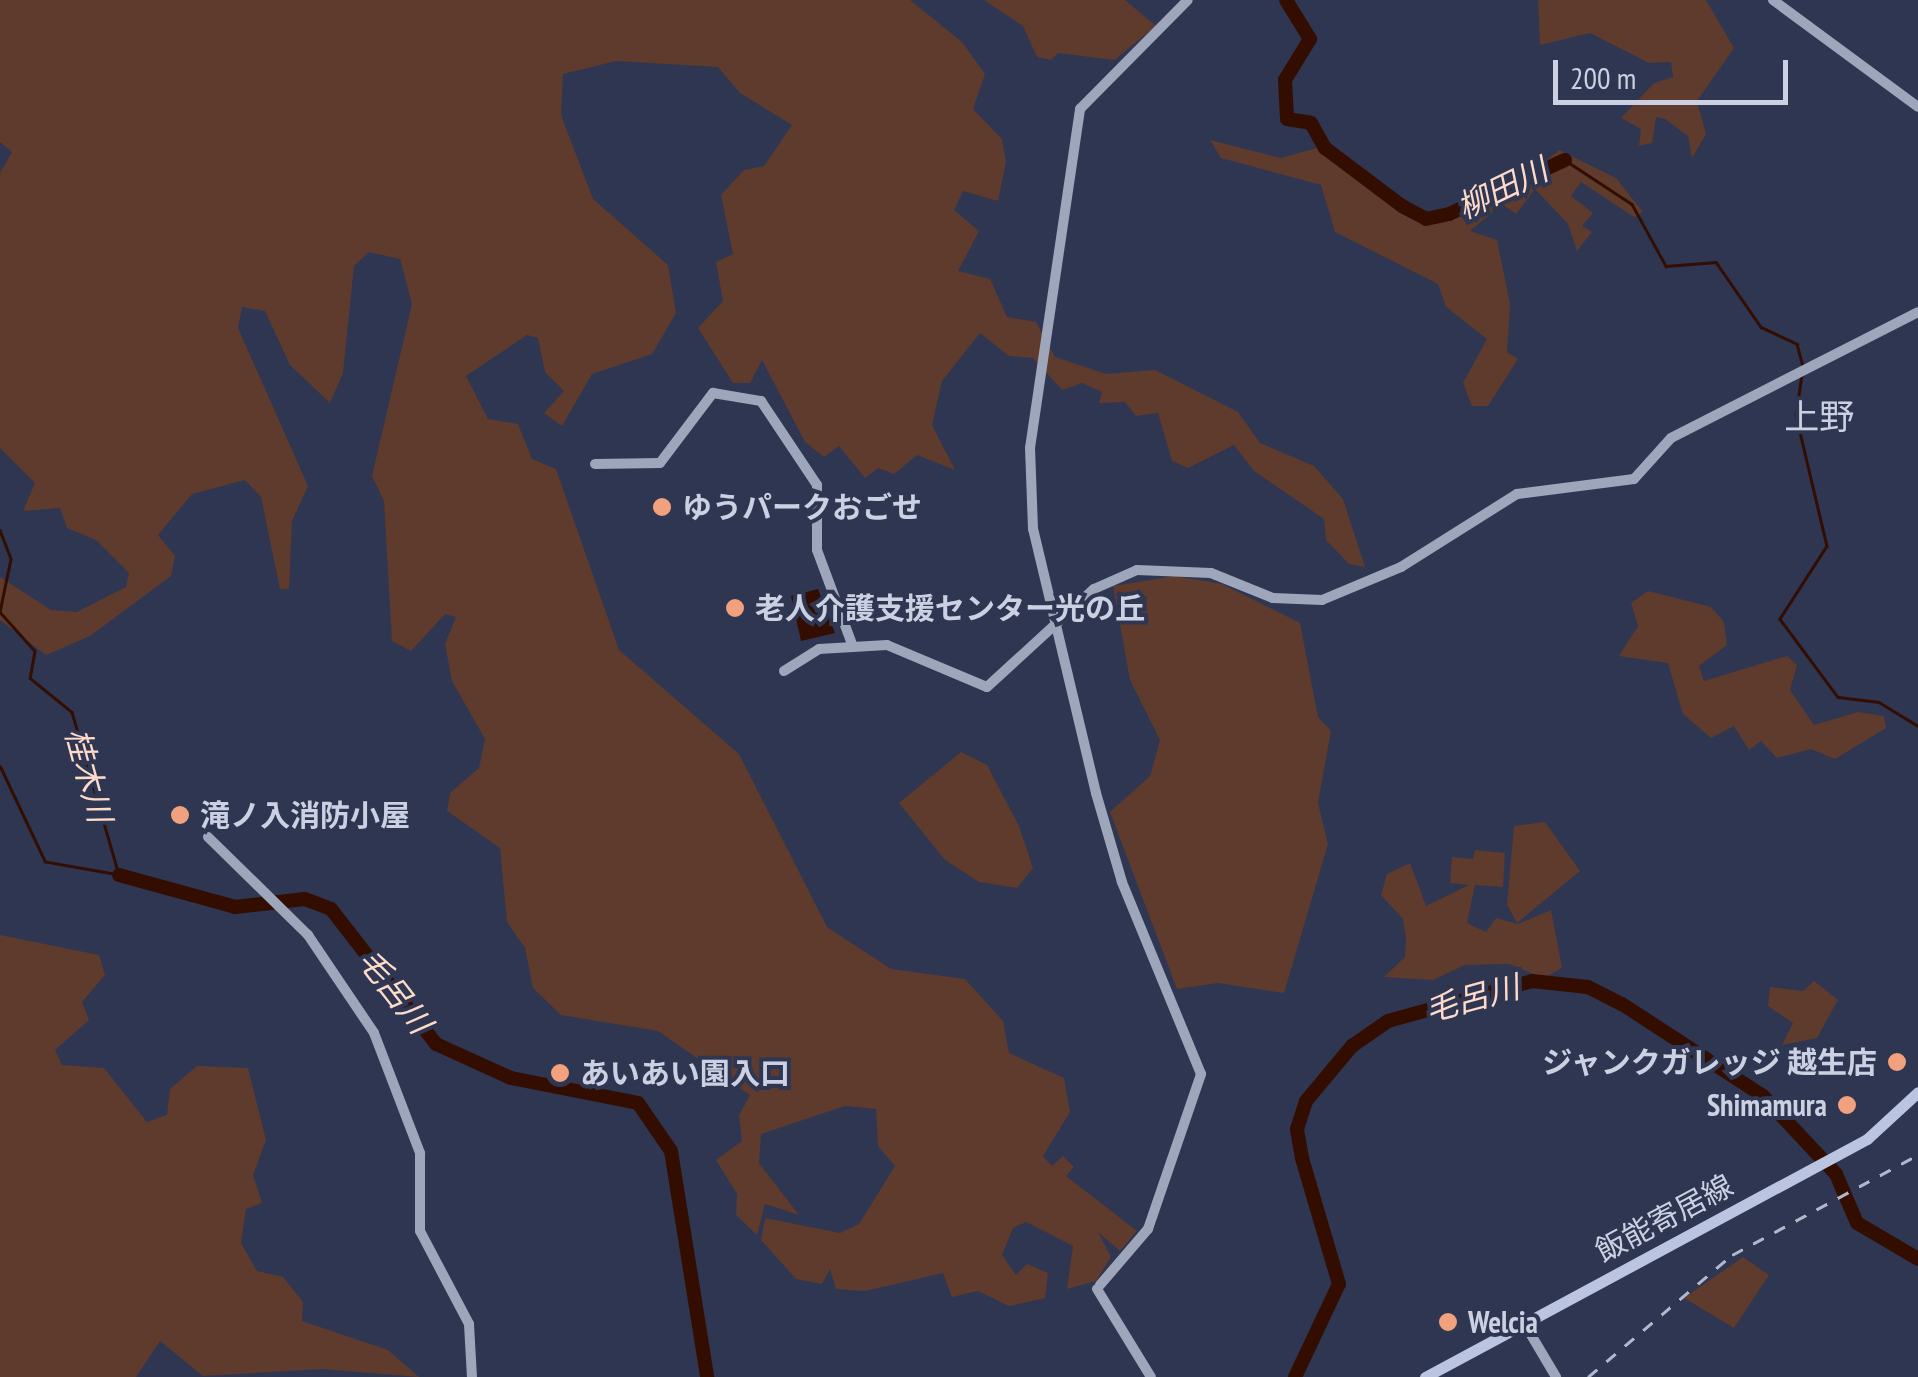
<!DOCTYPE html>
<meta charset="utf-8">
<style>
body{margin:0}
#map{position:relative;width:1918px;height:1377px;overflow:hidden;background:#2e3651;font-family:"PT Sans Narrow","Noto Sans JP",sans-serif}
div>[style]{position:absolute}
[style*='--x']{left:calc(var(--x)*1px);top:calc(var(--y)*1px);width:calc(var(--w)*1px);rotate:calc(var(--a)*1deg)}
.green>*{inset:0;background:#5e3b2c}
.water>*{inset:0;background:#330e00}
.stream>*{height:2.5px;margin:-1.25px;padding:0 1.25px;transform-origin:1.25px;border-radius:1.25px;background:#330e00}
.river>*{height:14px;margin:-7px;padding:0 7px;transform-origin:7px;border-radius:7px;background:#330e00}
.secondary>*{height:10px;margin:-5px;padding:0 5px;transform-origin:5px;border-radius:5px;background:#9ea6bc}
.primary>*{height:11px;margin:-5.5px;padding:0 5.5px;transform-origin:5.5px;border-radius:5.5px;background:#bbc5e1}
.rail>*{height:2.5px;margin-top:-1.25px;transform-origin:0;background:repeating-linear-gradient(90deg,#b2b8cb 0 12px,transparent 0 24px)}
.dots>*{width:28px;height:28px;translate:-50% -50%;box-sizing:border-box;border:5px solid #2e3651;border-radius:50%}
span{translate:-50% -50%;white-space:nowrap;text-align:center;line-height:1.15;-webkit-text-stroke:8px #2e3651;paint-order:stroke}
.poi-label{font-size:30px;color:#cbd1e2;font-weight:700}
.left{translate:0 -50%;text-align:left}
.right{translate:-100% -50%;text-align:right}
.street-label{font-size:30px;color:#cbd1e2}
.water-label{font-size:32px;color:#fedacb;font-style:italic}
.quarter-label{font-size:35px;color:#cbd1e2}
.scale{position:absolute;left:1553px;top:60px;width:235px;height:45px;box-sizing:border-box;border:5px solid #cbd1e2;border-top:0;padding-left:12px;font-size:30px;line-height:35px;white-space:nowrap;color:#cbd1e2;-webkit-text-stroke:8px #2e3651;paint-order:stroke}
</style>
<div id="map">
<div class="green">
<div style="clip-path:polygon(0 0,910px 0,962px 42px,985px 74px,973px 109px,1002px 139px,1006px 162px,998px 201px,963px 191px,954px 210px,979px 231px,958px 271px,990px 279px,1007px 317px,1036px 322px,1055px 357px,1106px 374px,1155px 370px,1238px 412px,1260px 443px,1314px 466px,1343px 499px,1365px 567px,1349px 564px,1326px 540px,1324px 519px,1254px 471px,1234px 445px,1188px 468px,1172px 461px,1158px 413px,1136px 416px,1125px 402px,1099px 403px,1102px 392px,1082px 383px,1062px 390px,1033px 358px,1009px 356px,980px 333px,942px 381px,932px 425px,955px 470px,917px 455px,894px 474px,878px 468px,865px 478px,839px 446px,824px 457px,805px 442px,762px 360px,750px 383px,733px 383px,698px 328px,723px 301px,716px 262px,733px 254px,721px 195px,744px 170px,764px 166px,792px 125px,740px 93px,718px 67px,616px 61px,563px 74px,561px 115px,593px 199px,668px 265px,676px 313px,652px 354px,592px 374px,562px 426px,544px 413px,564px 391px,545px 372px,538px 338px,527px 335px,466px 376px,488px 419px,518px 424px,532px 459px,556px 469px,619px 650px,739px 754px,827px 927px,891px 969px,965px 979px,1003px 1021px,1009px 1053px,1064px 1078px,1070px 1112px,1043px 1156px,1052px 1166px,1063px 1156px,1074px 1167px,1066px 1176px,1137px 1231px,1120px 1251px,1098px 1232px,1111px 1257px,1096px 1281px,1067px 1289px,1073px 1246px,1026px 1222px,1013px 1228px,1002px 1255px,1016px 1275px,1027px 1264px,1048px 1273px,1045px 1298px,1009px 1306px,978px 1291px,952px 1297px,943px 1273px,865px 1291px,836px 1289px,830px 1269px,822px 1284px,796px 1279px,761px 1240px,765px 1218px,840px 1233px,859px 1224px,895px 1166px,878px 1146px,876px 1109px,845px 1106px,761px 1134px,759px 1163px,799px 1215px,765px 1204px,757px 1235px,736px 1215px,737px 1194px,716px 1160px,742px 1141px,739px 1115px,750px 1095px,658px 1031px,561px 1015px,533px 988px,525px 948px,507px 922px,500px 848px,447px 811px,450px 793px,479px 768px,485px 739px,452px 681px,445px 644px,456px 617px,445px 614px,411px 651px,392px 641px,384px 501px,372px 476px,412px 304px,400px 259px,369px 252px,354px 266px,343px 373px,330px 403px,290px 365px,265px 311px,242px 307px,238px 328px,308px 486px,292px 521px,289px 589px,280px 589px,261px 497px,245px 480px,192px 494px,158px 535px,175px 556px,171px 576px,90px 636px,46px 655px,0 620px,0 577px,51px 610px,77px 612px,126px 587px,129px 573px,96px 540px,67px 528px,60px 508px,23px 511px,35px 483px,0 448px,0 173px,12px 152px,0 142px)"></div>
<div style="clip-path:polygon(984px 0,1125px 0,1156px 26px,1114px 60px,1058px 53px,1051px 60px,1037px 57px,1023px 26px)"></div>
<div style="clip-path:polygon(1538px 0,1706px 0,1734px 48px,1697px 101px,1706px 134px,1692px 158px,1688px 136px,1665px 119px,1656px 117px,1652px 143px,1639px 146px,1641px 129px,1621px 118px,1654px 83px,1673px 77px,1671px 62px,1649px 63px,1590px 33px,1540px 45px)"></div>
<div style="clip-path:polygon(1210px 140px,1281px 158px,1317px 148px,1423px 222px,1507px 193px,1559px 150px,1616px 178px,1643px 212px,1634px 217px,1581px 182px,1571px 196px,1593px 213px,1582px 226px,1592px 232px,1577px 251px,1568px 224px,1535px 189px,1516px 214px,1502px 204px,1470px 231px,1497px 240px,1510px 304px,1507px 352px,1518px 359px,1488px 406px,1472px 406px,1463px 383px,1487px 339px,1446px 307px,1438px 284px,1335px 232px,1321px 185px,1221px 158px)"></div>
<div style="clip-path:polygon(1175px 576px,1222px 584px,1300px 623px,1318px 717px,1331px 731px,1318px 803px,1328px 844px,1284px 993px,1218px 983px,1177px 989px,1110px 812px,1150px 776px,1160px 740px,1130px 680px,1113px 586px)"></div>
<div style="clip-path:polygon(1648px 591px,1711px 607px,1724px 622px,1727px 645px,1699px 666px,1704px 681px,1787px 656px,1797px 665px,1790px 690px,1814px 725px,1858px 712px,1884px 716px,1886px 728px,1835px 759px,1811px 749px,1777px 758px,1761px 741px,1749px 750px,1734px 726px,1711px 738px,1683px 714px,1668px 663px,1619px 656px,1638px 626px,1631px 603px)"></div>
<div style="clip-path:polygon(961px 752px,987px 765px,1019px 826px,1033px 868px,1017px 888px,979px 882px,945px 860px,899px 803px)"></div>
<div style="clip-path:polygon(1545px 822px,1580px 871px,1517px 923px,1507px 905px,1514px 826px)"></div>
<div style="clip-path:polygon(1475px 850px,1505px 853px,1503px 887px,1475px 885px,1467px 923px,1486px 932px,1496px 918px,1518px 924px,1551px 910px,1562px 968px,1544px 978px,1509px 964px,1465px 965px,1433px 980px,1384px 977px,1405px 957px,1406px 938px,1403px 919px,1381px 895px,1387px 874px,1410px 863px,1426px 906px,1469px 885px,1450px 883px,1452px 857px,1473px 859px)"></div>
<div style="clip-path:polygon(0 935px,99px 955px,105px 975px,82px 1002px,89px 1020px,55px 1050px,62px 1065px,104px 1068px,147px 1122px,167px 1115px,170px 1089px,197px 1066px,248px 1068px,266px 1140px,253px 1175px,262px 1203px,246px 1209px,241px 1243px,257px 1271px,283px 1277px,303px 1302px,302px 1321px,388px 1350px,419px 1377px,322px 1369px,203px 1376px,160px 1341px,136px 1377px,0 1377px)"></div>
<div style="clip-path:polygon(1814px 981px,1838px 1000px,1817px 1038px,1782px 1045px,1793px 1023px,1768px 1006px,1770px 987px,1803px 991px)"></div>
<div style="clip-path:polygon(1743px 1257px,1769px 1275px,1734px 1328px,1684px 1298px)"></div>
</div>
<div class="water">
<div style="clip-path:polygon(818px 589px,835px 633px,801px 641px,791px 596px)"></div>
</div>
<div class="stream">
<div style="--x:1565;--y:160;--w:80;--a:33.3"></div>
<div style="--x:1632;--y:204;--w:71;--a:61.3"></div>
<div style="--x:1666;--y:266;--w:50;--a:-4.6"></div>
<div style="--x:1716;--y:262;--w:79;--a:55.3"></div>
<div style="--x:1761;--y:327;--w:40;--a:25"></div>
<div style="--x:1797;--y:344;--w:24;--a:75"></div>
<div style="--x:1802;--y:375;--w:40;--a:98.5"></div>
<div style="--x:1796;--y:415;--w:135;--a:76.7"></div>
<div style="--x:1827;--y:546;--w:87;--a:122.8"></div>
<div style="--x:1780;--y:619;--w:97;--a:53.4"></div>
<div style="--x:1838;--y:697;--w:41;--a:7"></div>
<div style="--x:1879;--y:702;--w:46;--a:31.6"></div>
<div style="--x:0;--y:530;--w:31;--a:69"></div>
<div style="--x:11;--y:559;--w:54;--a:101.7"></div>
<div style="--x:0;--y:612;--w:52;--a:48.1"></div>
<div style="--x:35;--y:651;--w:27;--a:100"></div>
<div style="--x:30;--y:678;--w:54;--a:39"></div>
<div style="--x:72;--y:712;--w:170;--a:73.9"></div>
<div style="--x:119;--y:875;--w:75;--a:-170"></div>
<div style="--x:45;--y:862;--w:105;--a:-115.3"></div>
</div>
<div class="river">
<div style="--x:1286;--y:0;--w:46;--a:58.4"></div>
<div style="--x:1310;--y:39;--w:48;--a:121.4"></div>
<div style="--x:1285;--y:80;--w:39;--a:87"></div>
<div style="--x:1287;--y:119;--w:24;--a:9"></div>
<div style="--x:1311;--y:123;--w:29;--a:61"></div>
<div style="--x:1325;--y:148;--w:96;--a:37"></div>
<div style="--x:1402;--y:206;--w:27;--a:28"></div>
<div style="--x:1426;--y:219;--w:24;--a:-12"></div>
<div style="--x:1449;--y:214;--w:128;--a:-25"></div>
<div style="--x:119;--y:875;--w:120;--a:15.4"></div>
<div style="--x:235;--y:907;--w:70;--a:-6.5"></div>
<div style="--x:305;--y:899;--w:28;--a:21"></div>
<div style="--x:331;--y:909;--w:171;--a:52.1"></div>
<div style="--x:436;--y:1044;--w:82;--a:24.4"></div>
<div style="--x:511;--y:1078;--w:129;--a:11.1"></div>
<div style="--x:638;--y:1103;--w:58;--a:55.5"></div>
<div style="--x:671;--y:1151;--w:229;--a:80.9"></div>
<div style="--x:1295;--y:1377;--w:103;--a:-64.7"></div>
<div style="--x:1339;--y:1284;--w:131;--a:-106.4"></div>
<div style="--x:1302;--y:1158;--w:29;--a:-100"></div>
<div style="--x:1297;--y:1129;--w:29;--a:-72"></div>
<div style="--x:1306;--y:1101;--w:72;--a:-50.1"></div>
<div style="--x:1352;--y:1046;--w:44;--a:-34.8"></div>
<div style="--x:1388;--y:1021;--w:149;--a:-15.5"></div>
<div style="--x:1532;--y:981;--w:56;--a:6.1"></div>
<div style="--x:1588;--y:987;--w:38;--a:27"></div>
<div style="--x:1622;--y:1004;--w:168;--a:33.1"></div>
<div style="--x:1763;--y:1096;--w:107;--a:46.9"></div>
<div style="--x:1836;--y:1174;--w:53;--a:66.8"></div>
<div style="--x:1857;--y:1223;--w:71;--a:30.5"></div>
</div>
<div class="secondary">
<div style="--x:1773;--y:0;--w:180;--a:36.4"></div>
<div style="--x:595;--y:464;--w:65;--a:-0.9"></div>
<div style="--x:660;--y:463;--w:88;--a:-52.9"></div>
<div style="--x:713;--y:393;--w:49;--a:9.5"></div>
<div style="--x:761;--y:401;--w:101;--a:56.3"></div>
<div style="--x:817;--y:485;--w:65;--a:90"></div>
<div style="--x:817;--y:550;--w:103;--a:69.6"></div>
<div style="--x:784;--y:671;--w:41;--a:-32.2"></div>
<div style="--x:819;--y:649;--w:68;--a:-3.4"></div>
<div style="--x:887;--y:645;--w:108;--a:22.8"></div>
<div style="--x:987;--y:687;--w:145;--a:-42.5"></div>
<div style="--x:1094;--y:589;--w:47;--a:-23.8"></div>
<div style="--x:1137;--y:570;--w:74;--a:2.3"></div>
<div style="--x:1211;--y:573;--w:67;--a:22"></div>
<div style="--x:1273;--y:598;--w:49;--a:2.3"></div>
<div style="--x:1322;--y:600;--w:86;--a:-22.7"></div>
<div style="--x:1401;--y:567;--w:137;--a:-32.2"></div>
<div style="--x:1517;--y:494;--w:118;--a:-7.3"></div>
<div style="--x:1634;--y:479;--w:55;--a:-47.9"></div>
<div style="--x:1671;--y:438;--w:277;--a:-27"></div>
<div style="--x:208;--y:837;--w:140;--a:44.4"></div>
<div style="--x:308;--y:935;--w:118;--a:56"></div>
<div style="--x:374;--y:1033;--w:129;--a:69"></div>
<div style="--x:420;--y:1153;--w:78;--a:90"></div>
<div style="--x:420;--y:1231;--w:105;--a:62.2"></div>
<div style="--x:469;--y:1324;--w:53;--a:86.8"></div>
<div style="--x:1100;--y:1285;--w:74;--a:-49.4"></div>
<div style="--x:1148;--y:1229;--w:164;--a:-71.1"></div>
<div style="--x:1201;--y:1074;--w:208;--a:-112.4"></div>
<div style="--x:1122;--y:882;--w:93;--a:-106.3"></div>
<div style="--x:1096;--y:793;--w:271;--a:-103.4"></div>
<div style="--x:1033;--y:529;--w:81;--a:-92.1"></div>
<div style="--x:1030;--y:448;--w:343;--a:-81.6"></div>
<div style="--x:1080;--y:109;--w:153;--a:-45.3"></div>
<div style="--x:1097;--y:1289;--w:103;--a:58.5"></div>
<div style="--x:1524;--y:1323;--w:63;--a:59.3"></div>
</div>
<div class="primary">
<div style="--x:1425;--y:1377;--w:502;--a:-28.3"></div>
<div style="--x:1867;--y:1139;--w:69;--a:-42.7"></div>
</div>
<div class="rail">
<div style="--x:1588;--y:1377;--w:189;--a:-40.3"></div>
<div style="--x:1732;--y:1255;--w:211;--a:-28.3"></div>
</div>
<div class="dots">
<div style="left:662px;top:507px;background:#f1a17d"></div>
<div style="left:735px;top:608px;background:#f1a17d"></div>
<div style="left:180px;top:815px;background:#f1a17d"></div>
<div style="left:1897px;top:1062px;background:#f1a17d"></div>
<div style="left:560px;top:1073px;background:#f1a17d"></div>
<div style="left:1847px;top:1105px;background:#f1a17d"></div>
<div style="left:1448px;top:1322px;background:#f1a17d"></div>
</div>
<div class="poi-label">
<span class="left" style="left:682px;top:507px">ゆうパークおごせ</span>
<span class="left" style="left:755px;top:608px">老人介護支援センター光の丘</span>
<span class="left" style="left:200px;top:815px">滝ノ入消防小屋</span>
<span class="right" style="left:1877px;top:1062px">ジャンクガレッジ 越生店</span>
<span class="left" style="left:580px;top:1073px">あいあい園入口</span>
<span class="right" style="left:1827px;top:1105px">Shimamura</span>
<span class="left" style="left:1468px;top:1322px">Welcia</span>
</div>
<div class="street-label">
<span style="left:1664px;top:1218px;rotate:-28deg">飯能寄居線</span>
</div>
<div class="water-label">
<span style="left:1502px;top:188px;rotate:-26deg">柳田川</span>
<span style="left:89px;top:775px;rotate:75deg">桂木川</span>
<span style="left:395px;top:991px;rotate:52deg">毛呂川</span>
<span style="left:1472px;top:998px;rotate:-15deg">毛呂川</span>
</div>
<div class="quarter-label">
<span style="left:1819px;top:416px">上野</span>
</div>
<div class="scale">200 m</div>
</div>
